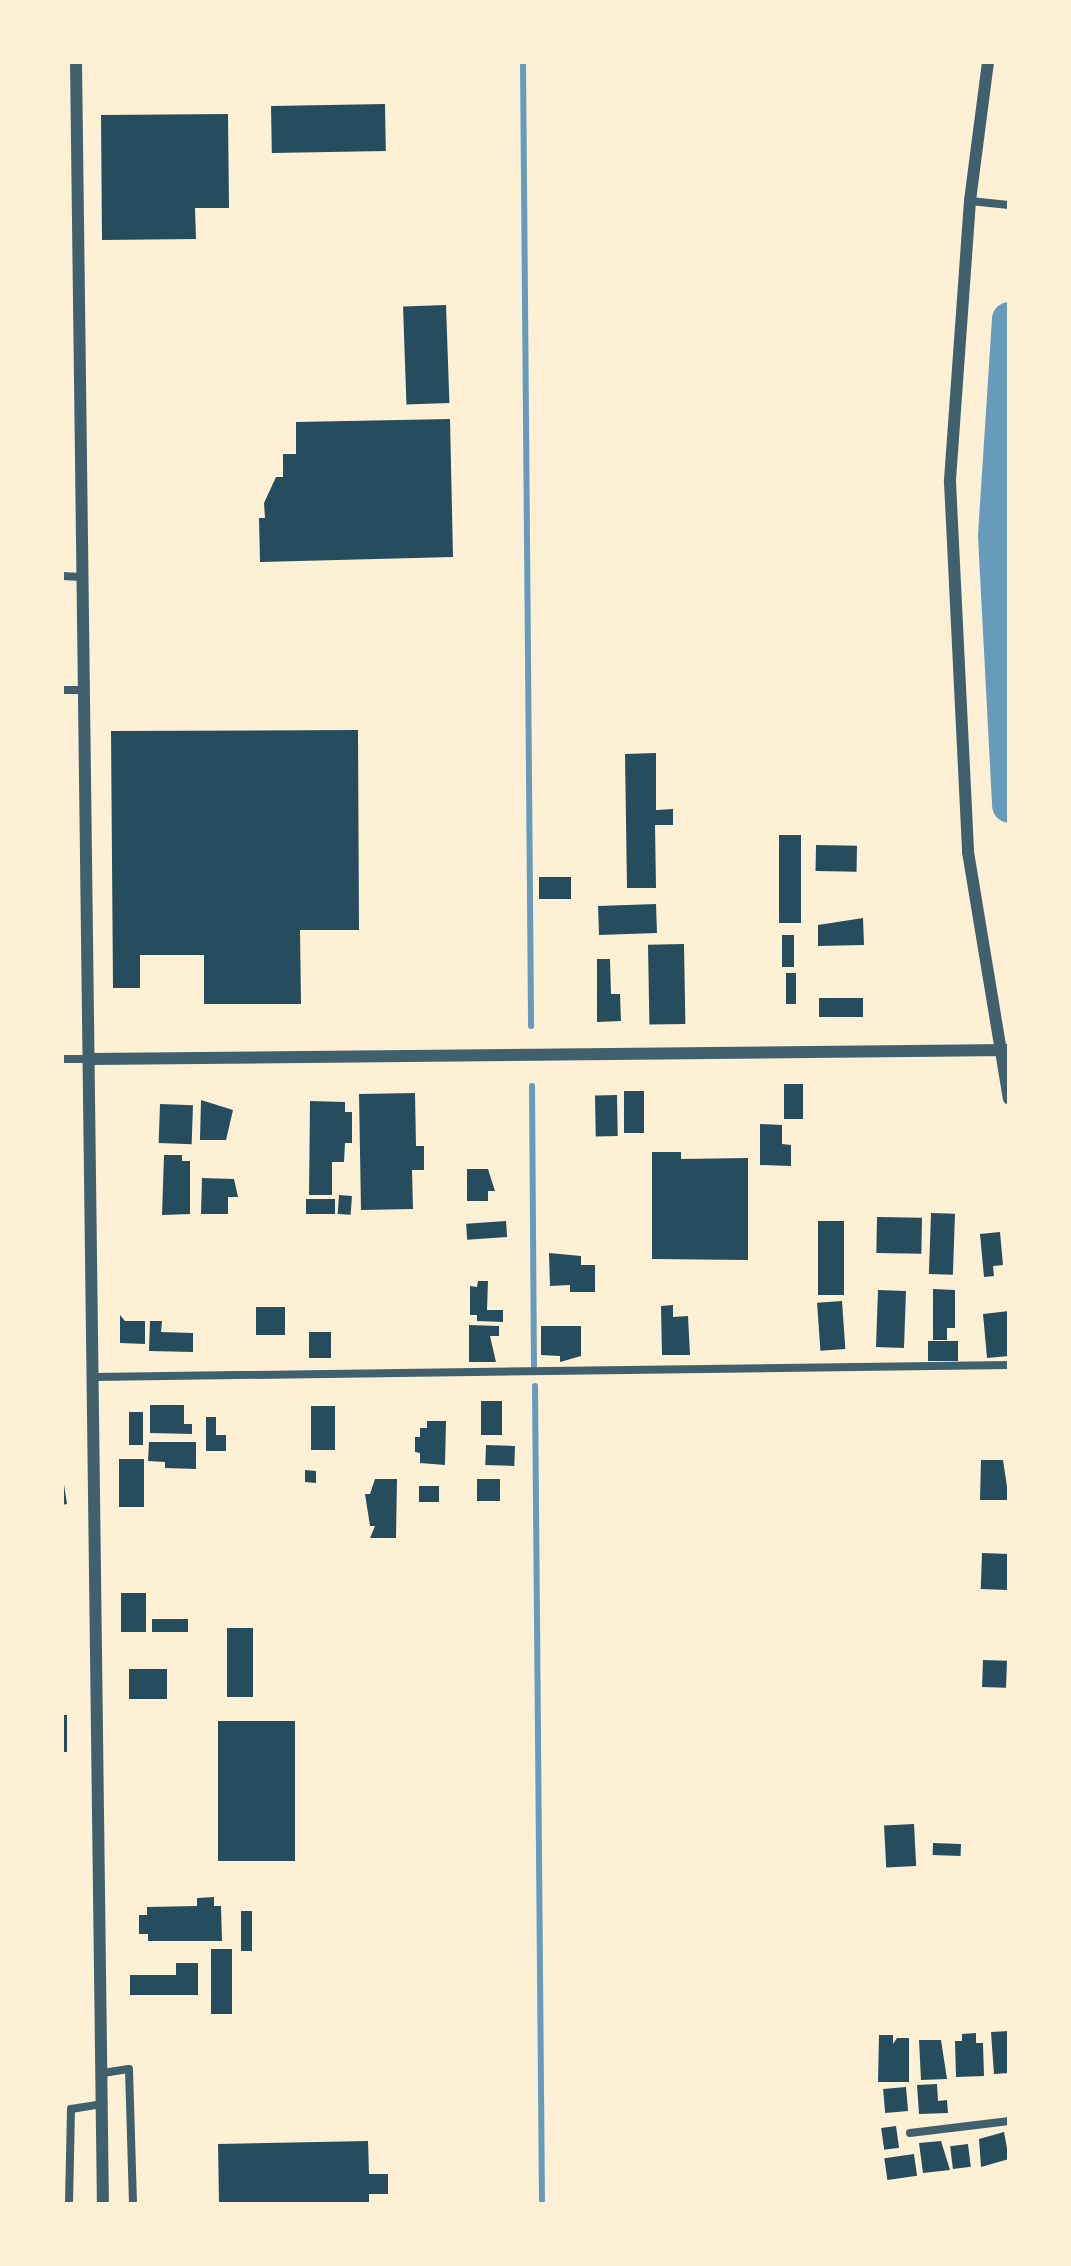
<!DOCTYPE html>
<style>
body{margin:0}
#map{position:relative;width:1071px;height:2266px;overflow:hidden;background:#fdf0d5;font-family:"Fira Sans Condensed",sans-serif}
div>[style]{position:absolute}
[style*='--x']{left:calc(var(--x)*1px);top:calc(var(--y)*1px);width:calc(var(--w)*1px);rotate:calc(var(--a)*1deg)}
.stream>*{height:6px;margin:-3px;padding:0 3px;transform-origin:3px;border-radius:3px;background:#669bbc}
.river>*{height:34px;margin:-17px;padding:0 17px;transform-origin:17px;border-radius:17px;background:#669bbc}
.building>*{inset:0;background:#264d5e;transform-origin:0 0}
.minor>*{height:8px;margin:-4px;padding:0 4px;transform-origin:4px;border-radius:4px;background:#3f606c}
.tertiary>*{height:12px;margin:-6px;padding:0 6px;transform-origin:6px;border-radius:6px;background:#3f606c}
span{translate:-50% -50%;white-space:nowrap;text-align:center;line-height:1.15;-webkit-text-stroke:8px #fdf0d5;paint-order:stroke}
.frame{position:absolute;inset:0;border:64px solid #fdf0d5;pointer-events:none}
</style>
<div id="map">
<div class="stream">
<div style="--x:523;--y:62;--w:964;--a:89.52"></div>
<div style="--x:532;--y:1086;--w:280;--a:89.6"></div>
<div style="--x:535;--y:1386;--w:818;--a:89.51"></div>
</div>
<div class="river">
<div style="--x:1009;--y:319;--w:217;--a:93.7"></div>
<div style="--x:995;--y:536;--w:270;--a:87"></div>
</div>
<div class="building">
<div style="left:385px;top:104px;width:47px;height:114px;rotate:89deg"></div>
<div style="clip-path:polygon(228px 114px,229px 208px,195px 208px,196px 239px,102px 240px,101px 115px)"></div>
<div style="left:446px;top:305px;width:98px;height:43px;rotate:88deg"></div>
<div style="clip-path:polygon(450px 419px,453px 557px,260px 562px,259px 518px,265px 518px,264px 503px,276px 477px,283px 477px,283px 454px,296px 454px,296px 422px)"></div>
<div style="clip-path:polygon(358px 730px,359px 930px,300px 930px,301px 1004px,204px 1004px,204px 955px,140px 955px,140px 988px,113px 988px,111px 731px)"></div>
<div style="clip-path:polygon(656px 753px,656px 810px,673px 809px,673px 825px,655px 825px,656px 888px,627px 888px,625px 754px)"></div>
<div style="left:779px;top:835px;width:22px;height:88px"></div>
<div style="left:816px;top:845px;width:41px;height:26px;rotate:1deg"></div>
<div style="left:539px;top:877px;width:32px;height:22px"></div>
<div style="left:656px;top:904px;width:29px;height:58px;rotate:88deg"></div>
<div style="clip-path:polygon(863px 918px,864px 945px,818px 946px,818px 925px)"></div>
<div style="left:782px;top:935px;width:12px;height:32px"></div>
<div style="left:684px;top:944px;width:80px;height:36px;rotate:89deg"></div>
<div style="clip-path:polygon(597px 959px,610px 959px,611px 994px,620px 994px,621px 1021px,597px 1022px)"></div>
<div style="left:786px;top:973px;width:10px;height:31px"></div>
<div style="left:819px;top:998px;width:44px;height:19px"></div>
<div style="left:784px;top:1084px;width:19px;height:35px"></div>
<div style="left:624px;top:1091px;width:20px;height:42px"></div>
<div style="clip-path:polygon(415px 1093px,416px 1146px,424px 1146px,424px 1170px,412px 1170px,413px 1209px,361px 1210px,359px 1094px)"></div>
<div style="left:617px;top:1095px;width:41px;height:22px;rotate:89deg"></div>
<div style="clip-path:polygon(201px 1100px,233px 1110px,226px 1140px,200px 1140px)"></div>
<div style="clip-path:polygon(310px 1101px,345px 1102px,345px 1112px,352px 1112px,352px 1143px,345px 1143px,344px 1162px,332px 1162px,332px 1195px,309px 1195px)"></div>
<div style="left:160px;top:1104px;width:33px;height:39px;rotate:2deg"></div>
<div style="clip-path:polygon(760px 1124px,782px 1125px,782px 1144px,791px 1145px,791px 1166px,760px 1165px)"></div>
<div style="clip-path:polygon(652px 1152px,681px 1152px,681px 1159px,748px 1158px,748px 1260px,652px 1259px)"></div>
<div style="clip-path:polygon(164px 1155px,182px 1155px,182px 1161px,190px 1161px,190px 1214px,162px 1215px)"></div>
<div style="clip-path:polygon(467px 1169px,488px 1169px,495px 1191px,488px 1191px,488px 1201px,467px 1201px)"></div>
<div style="clip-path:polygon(202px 1178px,234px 1179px,238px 1197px,228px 1197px,228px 1214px,201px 1214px)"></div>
<div style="left:339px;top:1195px;width:13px;height:19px;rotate:4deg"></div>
<div style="left:306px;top:1199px;width:29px;height:15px"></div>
<div style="left:931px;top:1213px;width:24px;height:61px;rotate:2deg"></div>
<div style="left:877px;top:1217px;width:45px;height:36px;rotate:1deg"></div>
<div style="left:506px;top:1221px;width:16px;height:40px;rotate:86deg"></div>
<div style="left:818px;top:1221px;width:26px;height:74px"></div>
<div style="clip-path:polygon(1000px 1232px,1003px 1265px,993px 1266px,994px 1276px,984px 1277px,980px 1234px)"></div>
<div style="clip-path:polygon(549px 1253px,581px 1256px,581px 1265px,595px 1265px,595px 1292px,570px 1292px,570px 1285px,550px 1286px)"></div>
<div style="clip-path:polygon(478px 1281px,488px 1281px,487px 1310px,503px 1310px,503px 1322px,477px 1321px,477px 1315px,470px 1315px,470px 1286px,477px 1287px)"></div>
<div style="clip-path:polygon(933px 1289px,955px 1290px,955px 1328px,947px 1328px,947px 1340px,933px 1340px)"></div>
<div style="left:878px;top:1290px;width:28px;height:57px;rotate:2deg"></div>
<div style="left:842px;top:1301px;width:48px;height:25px;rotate:86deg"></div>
<div style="clip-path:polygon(673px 1305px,673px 1317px,688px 1316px,690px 1355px,662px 1355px,661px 1306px)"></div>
<div style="left:256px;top:1307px;width:29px;height:28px"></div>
<div style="clip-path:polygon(1009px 1311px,1009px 1356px,987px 1358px,983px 1314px)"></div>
<div style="clip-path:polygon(120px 1315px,125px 1321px,145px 1321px,145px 1344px,120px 1343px)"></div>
<div style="clip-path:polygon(150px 1321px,162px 1321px,161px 1332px,193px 1333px,193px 1352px,149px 1351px)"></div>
<div style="clip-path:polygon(469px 1325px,499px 1326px,499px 1336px,490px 1336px,496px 1362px,469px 1362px)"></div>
<div style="clip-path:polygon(541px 1326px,581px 1326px,581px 1356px,560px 1362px,560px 1356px,541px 1355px)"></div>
<div style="left:309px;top:1332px;width:22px;height:26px"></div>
<div style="left:928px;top:1341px;width:30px;height:20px"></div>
<div style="left:481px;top:1401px;width:21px;height:34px"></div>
<div style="clip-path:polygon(150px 1405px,184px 1405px,184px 1424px,192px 1424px,192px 1434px,150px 1433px)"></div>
<div style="left:311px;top:1406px;width:24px;height:44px"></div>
<div style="left:129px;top:1412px;width:14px;height:33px"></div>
<div style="clip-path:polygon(206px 1417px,216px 1417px,216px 1435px,226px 1435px,226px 1451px,206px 1451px)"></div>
<div style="clip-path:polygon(427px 1421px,446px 1421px,445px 1465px,420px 1463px,420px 1453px,415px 1452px,415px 1437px,420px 1437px,420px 1428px,427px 1428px)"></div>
<div style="clip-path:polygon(149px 1442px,196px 1442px,196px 1469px,165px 1468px,165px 1462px,148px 1461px)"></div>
<div style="left:486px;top:1445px;width:29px;height:20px;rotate:2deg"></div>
<div style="left:119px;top:1459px;width:25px;height:48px"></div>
<div style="clip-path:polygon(981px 1460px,1003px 1460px,1009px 1500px,980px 1500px)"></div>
<div style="clip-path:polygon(305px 1470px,316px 1471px,316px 1483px,305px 1482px)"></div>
<div style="clip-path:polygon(62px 1472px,67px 1504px,62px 1505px)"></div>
<div style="clip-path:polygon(375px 1479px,397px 1479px,396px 1538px,370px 1538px,375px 1526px,370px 1526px,365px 1494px,370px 1494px)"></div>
<div style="left:477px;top:1479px;width:23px;height:22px"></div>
<div style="left:419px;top:1486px;width:20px;height:16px"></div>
<div style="left:982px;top:1553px;width:27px;height:36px;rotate:2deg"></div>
<div style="left:121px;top:1593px;width:25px;height:39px"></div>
<div style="left:152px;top:1619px;width:36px;height:13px"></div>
<div style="left:227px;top:1628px;width:26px;height:69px"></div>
<div style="left:983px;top:1660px;width:24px;height:27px;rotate:2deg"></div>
<div style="left:129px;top:1669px;width:38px;height:30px"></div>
<div style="left:62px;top:1715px;width:5px;height:37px"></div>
<div style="left:218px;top:1721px;width:77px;height:140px"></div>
<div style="left:914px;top:1824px;width:42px;height:30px;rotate:87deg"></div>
<div style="left:933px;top:1843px;width:28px;height:12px;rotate:2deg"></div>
<div style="clip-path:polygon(214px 1897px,214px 1906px,221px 1906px,222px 1941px,148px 1941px,148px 1934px,139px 1934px,139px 1915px,147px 1915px,147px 1907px,197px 1906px,197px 1898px)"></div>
<div style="left:241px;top:1911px;width:11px;height:40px"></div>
<div style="left:211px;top:1949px;width:21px;height:65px"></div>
<div style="clip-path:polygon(176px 1963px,198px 1963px,198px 1995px,130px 1995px,130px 1975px,176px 1975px)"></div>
<div style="clip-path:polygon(1009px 2031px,1009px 2073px,994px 2074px,991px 2032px)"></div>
<div style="clip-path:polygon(976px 2033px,976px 2043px,983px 2043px,984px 2076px,956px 2077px,955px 2041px,962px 2041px,962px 2034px)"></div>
<div style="clip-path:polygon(879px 2035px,893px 2035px,893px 2044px,897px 2038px,909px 2038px,909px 2082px,878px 2082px)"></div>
<div style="clip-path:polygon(919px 2040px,941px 2040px,947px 2079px,921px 2080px)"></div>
<div style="clip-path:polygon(937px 2084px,938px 2101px,947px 2100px,948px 2113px,919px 2114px,917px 2085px)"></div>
<div style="left:906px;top:2087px;width:24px;height:23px;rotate:85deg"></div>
<div style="left:896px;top:2126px;width:22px;height:15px;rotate:82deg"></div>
<div style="clip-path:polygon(1004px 2132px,1009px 2159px,981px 2167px,979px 2139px)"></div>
<div style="clip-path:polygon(368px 2141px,369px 2174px,388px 2174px,388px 2194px,369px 2194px,369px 2204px,219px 2204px,218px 2144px)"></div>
<div style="clip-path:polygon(941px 2141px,950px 2170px,923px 2173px,919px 2143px)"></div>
<div style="left:968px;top:2144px;width:23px;height:18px;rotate:83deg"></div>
<div style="left:914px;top:2154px;width:22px;height:30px;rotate:82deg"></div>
</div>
<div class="minor">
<div style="--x:970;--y:201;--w:39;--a:6"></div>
<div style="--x:62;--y:576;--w:20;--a:3"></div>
<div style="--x:62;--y:690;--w:21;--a:0"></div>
<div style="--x:62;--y:1059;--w:28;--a:0"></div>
<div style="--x:93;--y:1377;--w:916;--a:-0.75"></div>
<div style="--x:103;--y:2073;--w:26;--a:-9"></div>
<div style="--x:129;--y:2069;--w:135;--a:88.3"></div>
<div style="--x:910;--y:2133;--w:100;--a:-6.9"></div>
<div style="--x:69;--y:2204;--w:95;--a:-88.8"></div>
<div style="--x:71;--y:2109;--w:33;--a:-9"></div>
</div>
<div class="tertiary">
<div style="--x:76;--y:62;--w:2142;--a:89.28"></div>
<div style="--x:988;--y:62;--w:140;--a:97.4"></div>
<div style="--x:970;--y:201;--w:282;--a:94.1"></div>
<div style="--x:950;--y:482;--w:370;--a:87.2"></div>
<div style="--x:968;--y:852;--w:250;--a:80.6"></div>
<div style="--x:90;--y:1059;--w:919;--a:-0.56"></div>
</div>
<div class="frame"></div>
</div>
